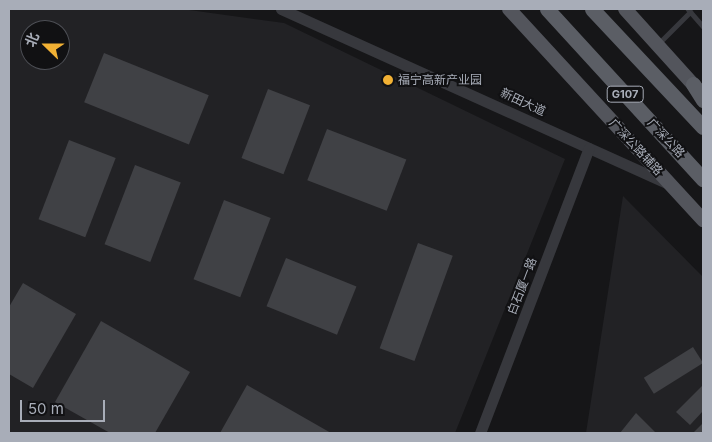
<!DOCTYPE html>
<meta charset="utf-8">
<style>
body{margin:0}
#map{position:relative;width:712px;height:442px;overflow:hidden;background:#161618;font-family:Inter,"Noto Sans SC",sans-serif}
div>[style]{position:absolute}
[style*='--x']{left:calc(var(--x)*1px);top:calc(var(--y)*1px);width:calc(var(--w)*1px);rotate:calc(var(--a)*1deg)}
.built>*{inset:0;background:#222225}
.building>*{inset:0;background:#404145;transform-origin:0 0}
.service>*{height:4.5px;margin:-2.25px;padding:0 2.25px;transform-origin:2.25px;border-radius:2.25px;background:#37383d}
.tertiary>*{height:11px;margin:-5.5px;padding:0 5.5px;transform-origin:5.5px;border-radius:5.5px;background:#37383d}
.primary>*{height:14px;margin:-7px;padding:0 7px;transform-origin:7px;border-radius:7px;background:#53555c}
.trunk>*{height:15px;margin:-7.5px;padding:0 7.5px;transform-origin:7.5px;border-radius:7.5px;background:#5b5e65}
.dots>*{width:14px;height:14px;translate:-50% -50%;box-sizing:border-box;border:2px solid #111113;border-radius:50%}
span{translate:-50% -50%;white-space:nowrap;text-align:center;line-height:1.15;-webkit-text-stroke:4px #111113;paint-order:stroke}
.shield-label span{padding:1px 4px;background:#111113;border:1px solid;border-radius:4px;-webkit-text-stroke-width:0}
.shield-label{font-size:11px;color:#a8adb8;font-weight:700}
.poi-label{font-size:12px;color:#a8adb8}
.left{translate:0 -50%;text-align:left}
.street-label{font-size:12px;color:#a8adb8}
.frame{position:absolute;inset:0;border:10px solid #a8adb8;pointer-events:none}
.north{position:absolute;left:20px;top:20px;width:50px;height:50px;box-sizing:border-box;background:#111113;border:1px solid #4d4f55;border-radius:50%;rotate:292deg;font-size:14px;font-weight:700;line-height:20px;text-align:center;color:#a8adb8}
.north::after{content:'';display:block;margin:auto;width:18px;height:22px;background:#f2b134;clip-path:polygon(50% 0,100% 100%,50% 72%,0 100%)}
.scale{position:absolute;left:20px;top:400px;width:85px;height:22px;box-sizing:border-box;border:2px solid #a8adb8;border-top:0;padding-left:6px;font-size:15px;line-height:18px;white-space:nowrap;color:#a8adb8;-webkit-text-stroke:4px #111113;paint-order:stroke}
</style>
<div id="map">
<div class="built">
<div style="clip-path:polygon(evenodd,9px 9px,182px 9px,284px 23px,565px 159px,455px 433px,9px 433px,9px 9px,30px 30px,60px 30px,60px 60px,30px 60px,30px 30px)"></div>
<div style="clip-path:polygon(623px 196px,703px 277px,703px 433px,586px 433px)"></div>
</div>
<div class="building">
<div style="left:104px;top:53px;width:113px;height:53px;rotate:22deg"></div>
<div style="left:268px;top:89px;width:45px;height:74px;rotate:21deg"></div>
<div style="left:327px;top:129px;width:85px;height:55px;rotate:21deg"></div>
<div style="left:69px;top:140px;width:50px;height:85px;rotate:21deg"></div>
<div style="left:135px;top:165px;width:49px;height:85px;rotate:21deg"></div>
<div style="left:224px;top:200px;width:50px;height:85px;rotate:21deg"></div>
<div style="left:418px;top:243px;width:37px;height:112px;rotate:20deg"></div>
<div style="left:286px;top:258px;width:76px;height:52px;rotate:22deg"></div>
<div style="clip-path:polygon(23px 283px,76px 314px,33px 388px,9px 374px,9px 307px)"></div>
<div style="clip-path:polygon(101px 321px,190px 372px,155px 433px,110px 433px,55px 402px)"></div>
<div style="left:693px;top:347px;width:19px;height:58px;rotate:58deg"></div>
<div style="clip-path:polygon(247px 385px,331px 433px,220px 433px)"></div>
<div style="clip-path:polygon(703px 385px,703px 411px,690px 425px,676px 412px)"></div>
<div style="clip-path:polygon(636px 413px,656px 433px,620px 433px)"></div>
<div style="clip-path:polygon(703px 423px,703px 433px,693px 433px)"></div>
</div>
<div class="service">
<div style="--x:688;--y:9;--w:23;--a:49"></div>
<div style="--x:659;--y:43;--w:44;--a:-45"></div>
</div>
<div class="tertiary">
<div style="--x:281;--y:9;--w:423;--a:24.3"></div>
<div style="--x:480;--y:433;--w:305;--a:-69.1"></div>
</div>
<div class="primary">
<div style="--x:509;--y:9;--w:287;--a:47.4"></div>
<div style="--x:625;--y:9;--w:113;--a:47.9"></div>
</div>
<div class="trunk">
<div style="--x:547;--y:9;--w:231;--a:47.5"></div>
<div style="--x:592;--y:9;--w:162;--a:46.8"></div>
<div style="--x:693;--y:84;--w:19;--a:58"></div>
</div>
<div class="dots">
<div style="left:388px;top:80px;background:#f2b134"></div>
</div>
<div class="shield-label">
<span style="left:625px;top:94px">G107</span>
</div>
<div class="poi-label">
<span class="left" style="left:398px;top:80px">福宁高新产业园</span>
</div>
<div class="street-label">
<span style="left:523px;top:102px;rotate:25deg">新田大道</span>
<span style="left:666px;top:138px;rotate:47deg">广深公路</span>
<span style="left:636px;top:147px;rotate:47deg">广深公路辅路</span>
<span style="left:522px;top:286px;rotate:-69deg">白石厦一路</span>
</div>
<div class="frame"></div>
<div class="north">北</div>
<div class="scale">50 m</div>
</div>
